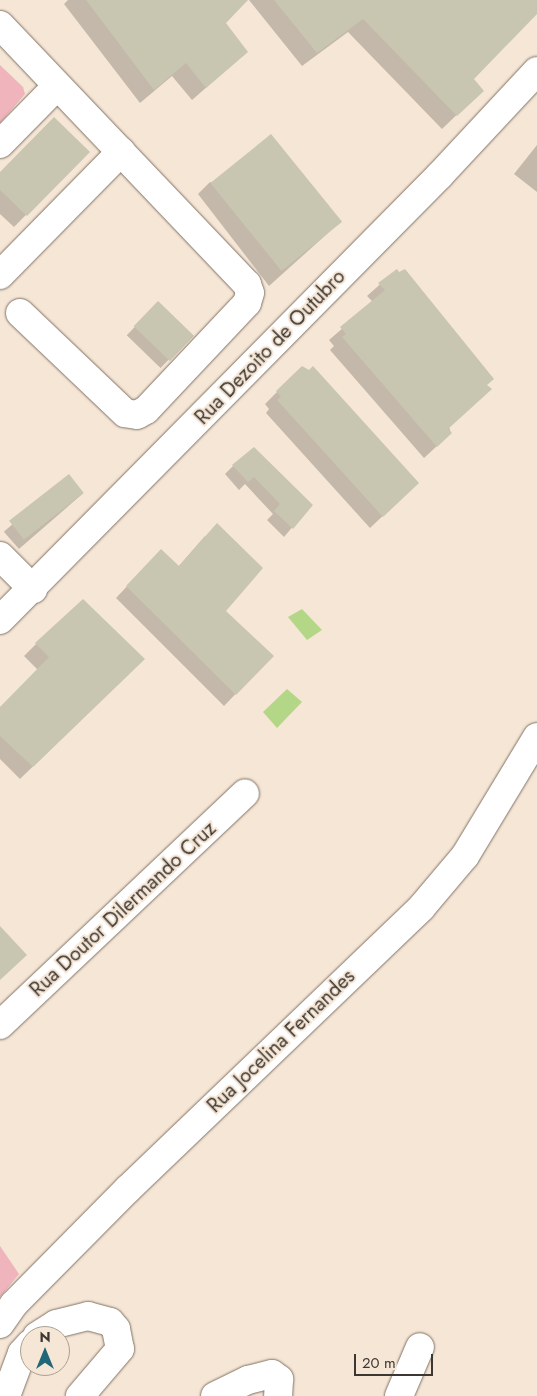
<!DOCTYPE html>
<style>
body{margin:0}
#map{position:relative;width:537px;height:1396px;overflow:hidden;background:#f5e6d6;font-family:Jost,sans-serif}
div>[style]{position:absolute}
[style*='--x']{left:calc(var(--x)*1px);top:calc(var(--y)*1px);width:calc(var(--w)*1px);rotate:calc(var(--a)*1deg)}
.green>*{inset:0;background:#efb4bc}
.water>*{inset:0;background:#b4d787}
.shadow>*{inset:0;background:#0003;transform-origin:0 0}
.building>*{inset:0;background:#c8c5b1;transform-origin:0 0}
.roads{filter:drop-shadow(0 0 1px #807365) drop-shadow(0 0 1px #807365)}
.minor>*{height:28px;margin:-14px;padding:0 14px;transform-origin:14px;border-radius:14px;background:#fff}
span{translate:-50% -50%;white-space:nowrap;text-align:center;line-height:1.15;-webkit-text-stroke:4px #f5e6d6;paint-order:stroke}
.street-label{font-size:20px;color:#3d3731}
.north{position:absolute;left:20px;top:1326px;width:50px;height:50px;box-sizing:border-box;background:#f5e6d6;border:1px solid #aba094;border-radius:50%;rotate:0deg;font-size:14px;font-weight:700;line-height:20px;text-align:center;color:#3d3731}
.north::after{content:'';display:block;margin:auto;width:18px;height:22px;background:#226778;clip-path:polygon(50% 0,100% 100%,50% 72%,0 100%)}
.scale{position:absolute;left:354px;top:1354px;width:79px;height:22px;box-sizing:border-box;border:2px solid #3d3731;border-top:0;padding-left:6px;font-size:15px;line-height:18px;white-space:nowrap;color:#3d3731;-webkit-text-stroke:4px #f5e6d6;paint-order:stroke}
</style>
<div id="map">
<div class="green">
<div style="clip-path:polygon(0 65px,23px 87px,25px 94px,0 123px)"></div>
<div style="clip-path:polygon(0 1246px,19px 1274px,0 1297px)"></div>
</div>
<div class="water">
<div style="clip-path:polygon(302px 609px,322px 630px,307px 640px,288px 617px)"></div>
<div style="clip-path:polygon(287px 689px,302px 702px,277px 728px,263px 712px)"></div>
</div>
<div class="shadow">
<div style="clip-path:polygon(68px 0,246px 0,225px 23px,247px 52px,192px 100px,172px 76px,140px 103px,64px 4px)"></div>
<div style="clip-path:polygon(249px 0,537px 0,537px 12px,472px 79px,468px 104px,442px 129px,348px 32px,302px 66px)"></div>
<div style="clip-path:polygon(537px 145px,537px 192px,514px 174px)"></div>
<div style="clip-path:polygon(88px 152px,14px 227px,0 214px,0 173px)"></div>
<div style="clip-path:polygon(210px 182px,328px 233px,269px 286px,198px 194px)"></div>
<div style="clip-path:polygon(396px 270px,451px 433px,424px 458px,330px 350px,334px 346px,329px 340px,373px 302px,367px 296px)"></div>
<div style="left:158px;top:303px;width:47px;height:45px;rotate:44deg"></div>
<div style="clip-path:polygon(302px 367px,405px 495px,370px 528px,266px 413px,269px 409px,265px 404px)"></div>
<div style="clip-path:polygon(233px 466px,311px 505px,284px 537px,267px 520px,273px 514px,245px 484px,239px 490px,225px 474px)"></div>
<div style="left:68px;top:476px;width:23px;height:85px;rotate:49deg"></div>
<div style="clip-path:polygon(205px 536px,224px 611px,272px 656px,224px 706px,116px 598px,150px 562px,178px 567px)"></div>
<div style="clip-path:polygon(36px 644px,131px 671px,20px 779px,0 759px,0 709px,38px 670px,24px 656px)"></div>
</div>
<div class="building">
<div style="clip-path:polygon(86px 0,248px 0,226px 23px,248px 52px,206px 88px,186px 63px,154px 90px)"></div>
<div style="clip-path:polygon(274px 0,537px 0,537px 14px,474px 79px,484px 91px,457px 116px,363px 19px,317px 53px)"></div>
<div style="clip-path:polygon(54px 117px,90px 152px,27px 216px,0 190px,0 172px)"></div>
<div style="left:271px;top:134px;width:113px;height:78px;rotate:51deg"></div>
<div style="clip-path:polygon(397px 269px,399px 272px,405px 269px,494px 379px,487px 385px,492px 389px,448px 429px,452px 433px,437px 447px,342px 337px,346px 334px,340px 327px,385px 290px,378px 283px)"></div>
<div style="left:158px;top:301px;width:50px;height:35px;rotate:44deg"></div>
<div style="clip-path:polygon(302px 366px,309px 370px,313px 366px,419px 483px,383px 517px,277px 400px,281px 397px,276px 391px)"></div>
<div style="clip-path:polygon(254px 447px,313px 505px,293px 529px,274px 511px,280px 504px,254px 477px,248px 482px,232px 465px)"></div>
<div style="left:69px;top:474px;width:24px;height:76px;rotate:52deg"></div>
<div style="clip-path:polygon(217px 523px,263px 568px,226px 611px,274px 656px,236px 695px,126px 586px,161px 549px,179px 566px)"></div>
<div style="clip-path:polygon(83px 599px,145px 659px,33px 767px,0 736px,0 707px,49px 657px,35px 643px)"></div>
<div style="clip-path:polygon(0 926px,27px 955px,0 980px)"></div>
</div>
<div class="roads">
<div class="minor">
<div style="--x:0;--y:25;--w:358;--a:46.4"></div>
<div style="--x:247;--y:284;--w:9;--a:72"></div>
<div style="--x:250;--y:293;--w:10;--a:107"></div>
<div style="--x:247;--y:303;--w:147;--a:133.3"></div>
<div style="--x:146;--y:410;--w:10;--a:151"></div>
<div style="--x:137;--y:415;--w:12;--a:-171"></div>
<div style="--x:125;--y:413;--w:145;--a:-136.4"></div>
<div style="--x:0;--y:144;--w:81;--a:-45.5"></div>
<div style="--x:0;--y:275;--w:173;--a:-45.5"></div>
<div style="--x:0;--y:556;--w:47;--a:45"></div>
<div style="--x:0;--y:620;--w:626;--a:-45.32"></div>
<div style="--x:440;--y:175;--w:142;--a:-47"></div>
<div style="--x:0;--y:1025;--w:337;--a:-43.4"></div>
<div style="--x:0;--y:1324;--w:24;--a:-55"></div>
<div style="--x:14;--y:1304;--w:162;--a:-45.3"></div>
<div style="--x:128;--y:1189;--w:406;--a:-43.8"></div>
<div style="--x:421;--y:908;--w:68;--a:-49.8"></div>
<div style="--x:465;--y:856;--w:139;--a:-58.8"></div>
<div style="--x:37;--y:1336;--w:22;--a:-32"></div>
<div style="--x:56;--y:1324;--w:33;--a:-14"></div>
<div style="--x:88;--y:1316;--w:23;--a:15"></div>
<div style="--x:110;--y:1322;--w:9;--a:49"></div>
<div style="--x:116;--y:1329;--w:20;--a:79"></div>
<div style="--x:120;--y:1349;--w:62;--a:130.4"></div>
<div style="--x:6;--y:1396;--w:46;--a:-69.6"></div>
<div style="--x:22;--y:1353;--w:12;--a:-48"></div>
<div style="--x:215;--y:1396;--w:37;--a:-26"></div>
<div style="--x:248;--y:1380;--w:25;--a:-14"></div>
<div style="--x:272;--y:1374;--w:9;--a:36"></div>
<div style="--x:279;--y:1379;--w:17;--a:93"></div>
<div style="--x:399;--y:1396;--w:53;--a:-66.8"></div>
</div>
</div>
<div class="street-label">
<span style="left:270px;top:347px;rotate:-46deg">Rua Dezoito de Outubro</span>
<span style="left:123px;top:909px;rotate:-43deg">Rua Doutor Dilermando Cruz</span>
<span style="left:281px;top:1041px;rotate:-44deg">Rua Jocelina Fernandes</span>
</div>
<div class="north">N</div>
<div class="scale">20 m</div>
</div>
